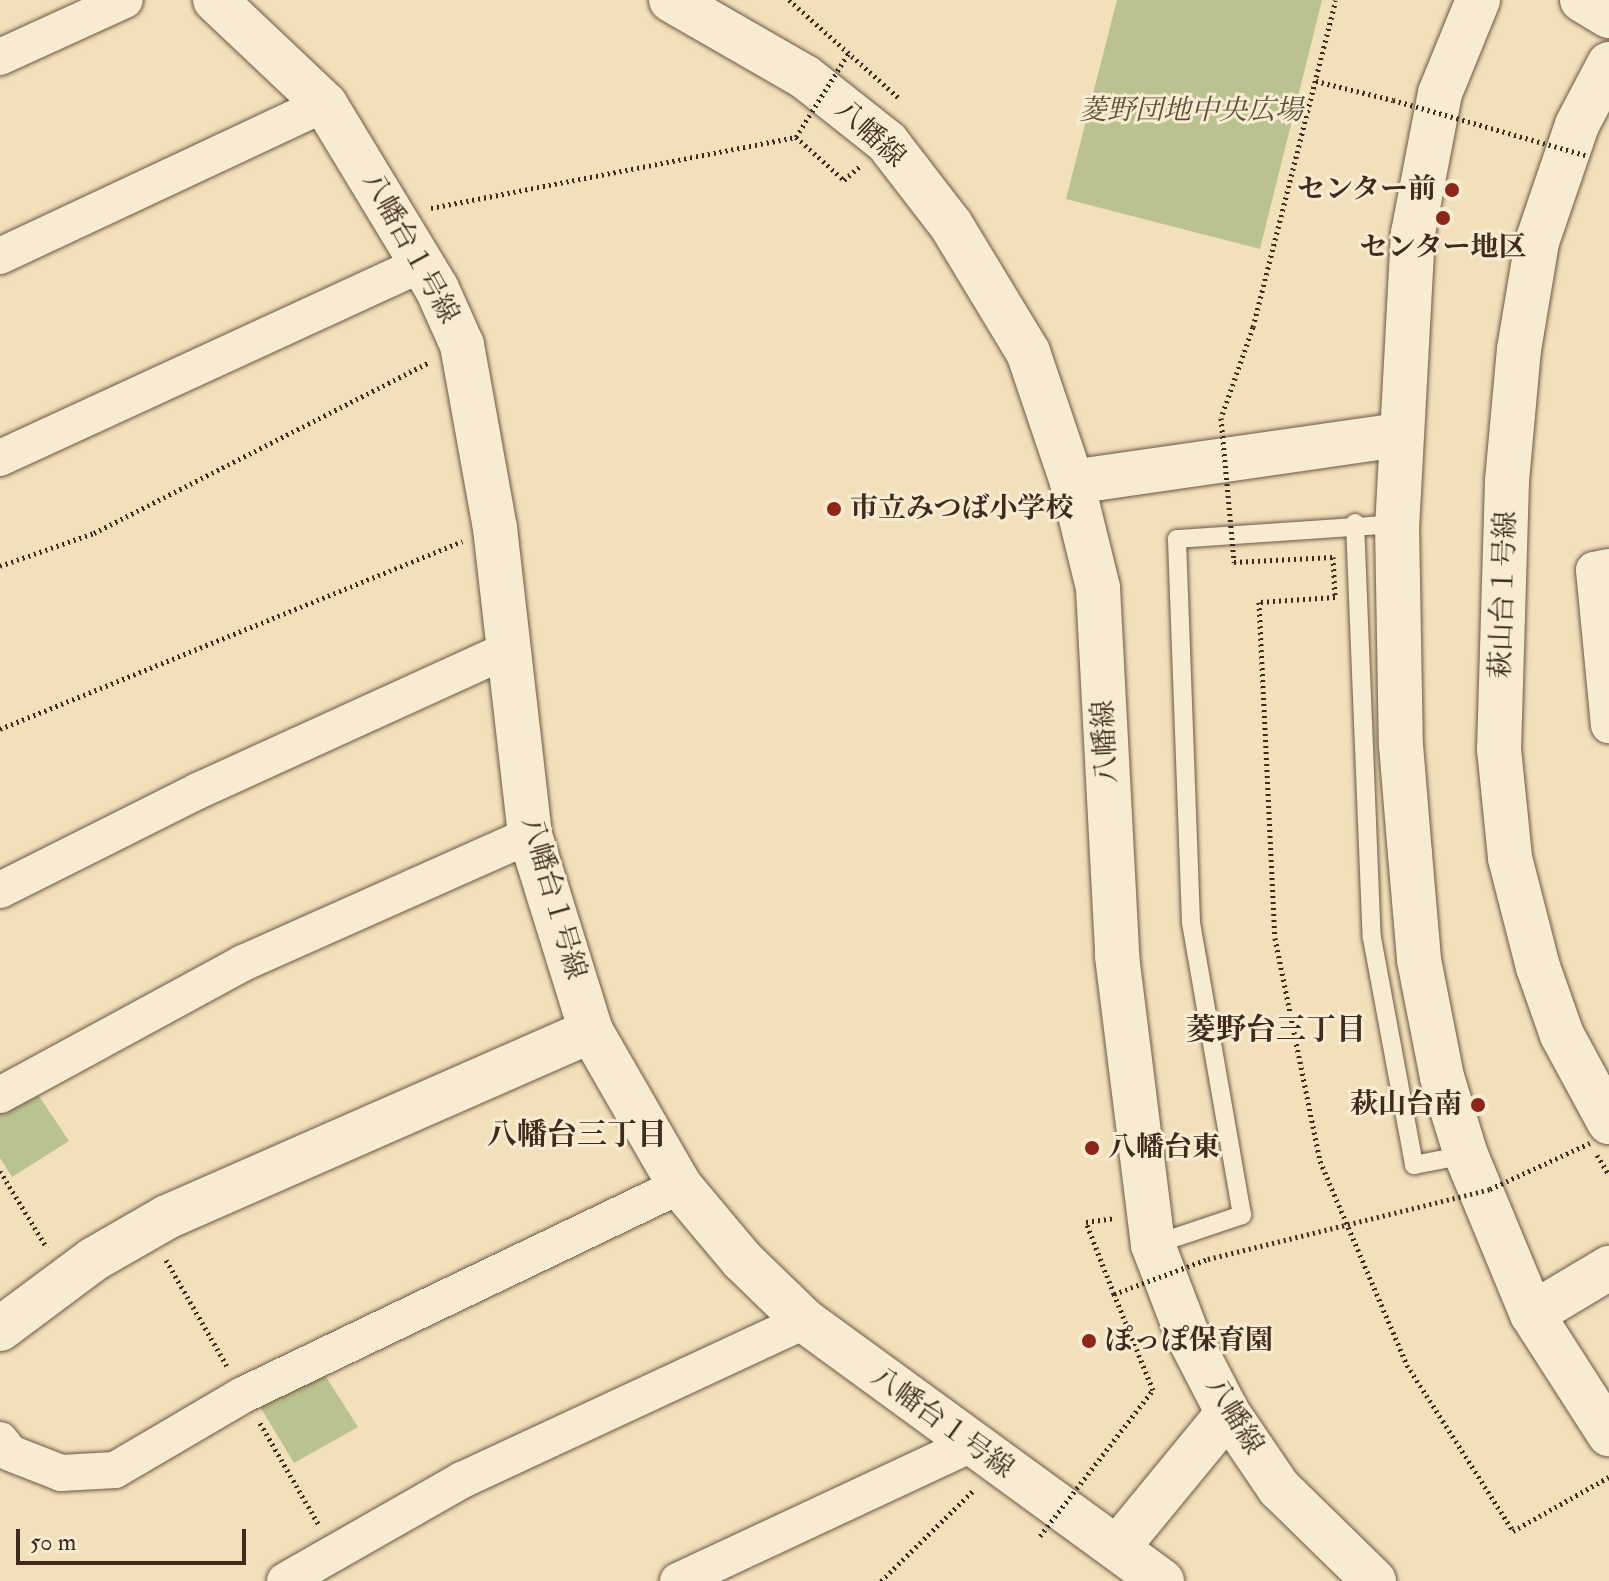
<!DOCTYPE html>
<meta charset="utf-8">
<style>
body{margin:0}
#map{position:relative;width:1609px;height:1581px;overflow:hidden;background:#f2e0ba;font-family:"IM FELL Double Pica","Noto Serif JP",serif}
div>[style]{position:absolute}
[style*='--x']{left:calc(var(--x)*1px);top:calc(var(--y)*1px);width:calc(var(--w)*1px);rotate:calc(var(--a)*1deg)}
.green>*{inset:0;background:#bac290}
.path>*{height:5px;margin-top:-2.5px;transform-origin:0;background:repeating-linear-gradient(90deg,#3f2a1d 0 2px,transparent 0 6px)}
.roads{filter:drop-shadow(0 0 2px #6c5844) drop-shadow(0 0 2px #6c5844)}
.service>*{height:18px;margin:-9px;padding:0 9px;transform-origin:9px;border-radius:9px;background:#f7ebd2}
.minor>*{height:36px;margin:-18px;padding:0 18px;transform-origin:18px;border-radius:18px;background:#f7ebd2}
.tertiary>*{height:44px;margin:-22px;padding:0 22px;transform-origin:22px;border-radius:22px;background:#f7ebd2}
.path-bridge>*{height:5px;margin-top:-2.5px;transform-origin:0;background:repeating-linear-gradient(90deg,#3f2a1d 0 2px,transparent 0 6px)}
.dots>*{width:22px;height:22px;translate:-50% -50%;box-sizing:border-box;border:4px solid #f7ebd2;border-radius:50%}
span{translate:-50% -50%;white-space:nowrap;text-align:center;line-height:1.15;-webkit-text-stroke:6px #f7ebd2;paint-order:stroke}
.park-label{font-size:28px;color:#5e503a;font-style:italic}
.street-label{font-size:28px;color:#3f2a1d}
.poi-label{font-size:28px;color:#3f2a1d;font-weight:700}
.right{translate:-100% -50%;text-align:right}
.left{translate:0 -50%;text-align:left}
.neighbourhood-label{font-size:30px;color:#3f2a1d;font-weight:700}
.scale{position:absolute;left:16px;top:1529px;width:230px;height:36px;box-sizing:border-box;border:4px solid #3f2a1d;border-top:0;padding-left:10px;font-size:24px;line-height:28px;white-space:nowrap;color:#3f2a1d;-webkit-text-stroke:6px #f7ebd2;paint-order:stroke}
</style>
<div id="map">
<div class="green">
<div style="clip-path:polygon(1117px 0,1322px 0,1260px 249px,1066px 199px)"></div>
<div style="clip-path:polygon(33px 1087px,69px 1141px,12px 1177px,0 1158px,0 1108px)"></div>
<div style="clip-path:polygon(321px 1369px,358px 1427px,294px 1463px,256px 1400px)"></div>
</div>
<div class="path">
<div style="--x:789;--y:0;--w:147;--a:41.7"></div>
<div style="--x:1316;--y:81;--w:79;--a:13.9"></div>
<div style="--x:431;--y:208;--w:372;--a:-11"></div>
<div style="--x:796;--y:137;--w:64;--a:41.9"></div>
<div style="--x:844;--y:180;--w:21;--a:-41"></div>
<div style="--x:1253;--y:327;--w:337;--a:-75.8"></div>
<div style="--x:0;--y:566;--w:100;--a:-19.3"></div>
<div style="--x:94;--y:533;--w:375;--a:-27"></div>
<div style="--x:1335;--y:597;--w:76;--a:176.2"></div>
<div style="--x:1259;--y:602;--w:336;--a:87.3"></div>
<div style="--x:1275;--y:938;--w:227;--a:78.6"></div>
<div style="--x:1320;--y:1161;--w:222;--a:66.9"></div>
<div style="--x:1407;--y:1365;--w:197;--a:57.4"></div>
<div style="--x:1513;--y:1531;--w:110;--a:-29.4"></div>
<div style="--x:0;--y:729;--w:499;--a:-22.1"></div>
<div style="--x:1597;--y:1155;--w:23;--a:59"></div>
<div style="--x:0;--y:1171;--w:90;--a:58.6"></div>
<div style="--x:166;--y:1260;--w:122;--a:60.1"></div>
<div style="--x:1114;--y:1294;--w:77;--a:-111.3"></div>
<div style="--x:1086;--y:1222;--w:29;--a:-8"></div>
<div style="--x:260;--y:1423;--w:118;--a:60"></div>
<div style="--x:881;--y:1581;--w:130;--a:-44.4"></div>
</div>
<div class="roads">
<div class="service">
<div style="--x:1355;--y:523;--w:415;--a:87.7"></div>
<div style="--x:1372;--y:938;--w:231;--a:79.5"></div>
<div style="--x:1414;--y:1165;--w:53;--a:-10.9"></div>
<div style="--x:1153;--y:1245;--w:94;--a:-18.6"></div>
<div style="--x:1242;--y:1215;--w:297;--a:-99.9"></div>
<div style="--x:1191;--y:922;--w:383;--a:-92.1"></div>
<div style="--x:1177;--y:539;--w:221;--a:-3.9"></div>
</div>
<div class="minor">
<div style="--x:0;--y:57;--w:137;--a:-24.5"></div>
<div style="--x:0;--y:256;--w:359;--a:-25.1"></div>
<div style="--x:0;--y:458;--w:464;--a:-24.7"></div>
<div style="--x:1609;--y:567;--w:15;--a:169"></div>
<div style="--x:1594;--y:570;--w:156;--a:84.5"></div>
<div style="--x:0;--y:890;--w:221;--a:-26.6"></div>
<div style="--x:198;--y:791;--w:341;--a:-24.5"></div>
<div style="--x:0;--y:1095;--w:277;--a:-28.5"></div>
<div style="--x:243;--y:963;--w:314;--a:-24"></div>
<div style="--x:0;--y:1440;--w:16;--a:52"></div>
<div style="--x:10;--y:1453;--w:55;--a:21.4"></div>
<div style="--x:61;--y:1473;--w:54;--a:-3.2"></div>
<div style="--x:115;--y:1470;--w:148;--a:-30.4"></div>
<div style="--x:243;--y:1395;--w:484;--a:-25.6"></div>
<div style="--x:285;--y:1581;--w:204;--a:-29.7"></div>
<div style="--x:462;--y:1480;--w:378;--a:-24.9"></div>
<div style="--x:678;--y:1581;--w:322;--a:-25"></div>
</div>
<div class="tertiary">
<div style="--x:215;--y:0;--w:151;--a:43.4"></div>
<div style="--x:325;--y:104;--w:216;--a:58.8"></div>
<div style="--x:437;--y:289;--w:61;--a:65.9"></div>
<div style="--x:462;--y:345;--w:186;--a:79.8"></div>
<div style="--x:495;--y:528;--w:309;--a:83.5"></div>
<div style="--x:530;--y:835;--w:205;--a:72.7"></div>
<div style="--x:591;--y:1031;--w:179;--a:60.1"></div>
<div style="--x:680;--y:1186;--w:97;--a:50"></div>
<div style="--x:742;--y:1260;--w:88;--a:44.1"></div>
<div style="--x:805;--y:1321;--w:442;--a:36.1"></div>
<div style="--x:671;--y:0;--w:155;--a:29.9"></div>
<div style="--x:805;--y:77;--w:105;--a:38.4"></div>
<div style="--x:887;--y:142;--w:105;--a:52.4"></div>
<div style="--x:951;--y:225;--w:149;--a:58.8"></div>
<div style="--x:1028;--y:352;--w:137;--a:71.3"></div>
<div style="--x:1072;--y:482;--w:109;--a:76.2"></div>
<div style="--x:1098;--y:588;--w:368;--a:87"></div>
<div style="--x:1117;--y:956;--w:291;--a:82.9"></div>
<div style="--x:1153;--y:1245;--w:95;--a:69.1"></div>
<div style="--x:1187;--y:1334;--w:89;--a:62.6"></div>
<div style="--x:1228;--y:1413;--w:91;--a:55.8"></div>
<div style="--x:1279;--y:1488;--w:133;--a:44.4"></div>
<div style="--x:1478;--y:0;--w:100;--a:112.2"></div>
<div style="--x:1440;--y:93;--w:143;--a:100.9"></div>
<div style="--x:1413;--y:233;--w:291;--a:93.1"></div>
<div style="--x:1397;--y:524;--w:221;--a:89"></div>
<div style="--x:1401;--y:745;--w:109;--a:85.3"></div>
<div style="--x:1410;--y:854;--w:106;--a:85.1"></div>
<div style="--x:1419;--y:960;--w:119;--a:78.9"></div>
<div style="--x:1442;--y:1077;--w:82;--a:72.9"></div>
<div style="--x:1466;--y:1155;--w:172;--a:67.5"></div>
<div style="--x:1532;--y:1314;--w:143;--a:57.3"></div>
<div style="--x:1582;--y:0;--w:31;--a:31"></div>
<div style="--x:1609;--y:64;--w:69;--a:117.7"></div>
<div style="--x:1577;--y:125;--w:124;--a:108.9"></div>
<div style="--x:1537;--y:242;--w:109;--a:99.5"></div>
<div style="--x:1519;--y:349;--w:133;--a:95.2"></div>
<div style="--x:1507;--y:481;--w:268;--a:91.7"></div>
<div style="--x:1499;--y:749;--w:110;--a:84.2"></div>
<div style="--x:1510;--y:858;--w:113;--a:75.6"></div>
<div style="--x:1538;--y:967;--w:72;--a:70.6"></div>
<div style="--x:1562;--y:1035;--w:99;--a:61.6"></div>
<div style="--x:1072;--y:482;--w:331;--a:-8.2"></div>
<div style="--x:1532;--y:1314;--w:90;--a:-30.9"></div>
<div style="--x:0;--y:1329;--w:117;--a:-36.7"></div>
<div style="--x:94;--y:1259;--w:84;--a:-29.9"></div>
<div style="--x:167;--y:1217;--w:463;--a:-23.7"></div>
<div style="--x:1118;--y:1547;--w:173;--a:-50.6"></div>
</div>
</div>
<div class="path-bridge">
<div style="--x:1393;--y:100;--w:200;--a:16"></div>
<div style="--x:796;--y:137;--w:102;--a:-57.9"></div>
<div style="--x:1253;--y:327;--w:96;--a:109.4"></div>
<div style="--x:1221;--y:418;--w:145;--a:84.8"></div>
<div style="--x:1234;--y:562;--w:99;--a:-2.9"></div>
<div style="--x:1333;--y:557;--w:40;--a:87.1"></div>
<div style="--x:1040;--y:1536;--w:185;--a:-52.3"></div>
<div style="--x:1153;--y:1390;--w:104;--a:-112.1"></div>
<div style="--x:1114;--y:1294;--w:100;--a:-20.4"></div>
<div style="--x:1208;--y:1259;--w:291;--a:-13.9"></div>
<div style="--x:1490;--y:1189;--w:110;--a:-24.7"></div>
</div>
<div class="dots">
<div style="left:1452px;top:190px;background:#8f2418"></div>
<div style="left:1443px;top:218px;background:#8f2418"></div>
<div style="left:834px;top:509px;background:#8f2418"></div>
<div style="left:1478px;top:1105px;background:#8f2418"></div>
<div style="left:1092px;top:1148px;background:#8f2418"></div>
<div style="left:1089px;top:1341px;background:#8f2418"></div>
</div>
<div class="park-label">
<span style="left:1191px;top:111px">菱野団地中央広場</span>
</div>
<div class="street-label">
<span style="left:870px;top:134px;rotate:43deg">八幡線</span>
<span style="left:410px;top:248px;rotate:61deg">八幡台１号線</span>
<span style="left:1504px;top:595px;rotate:-88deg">萩山台１号線</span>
<span style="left:1106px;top:742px;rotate:-93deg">八幡線</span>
<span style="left:553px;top:898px;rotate:74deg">八幡台１号線</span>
<span style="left:1234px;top:1416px;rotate:59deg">八幡線</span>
<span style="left:942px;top:1423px;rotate:36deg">八幡台１号線</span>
</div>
<div class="poi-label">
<span class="right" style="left:1436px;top:190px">センター前</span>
<span style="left:1443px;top:248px">センター地区</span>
<span class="left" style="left:850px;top:509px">市立みつば小学校</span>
<span class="right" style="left:1462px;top:1105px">萩山台南</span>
<span class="left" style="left:1108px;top:1148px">八幡台東</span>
<span class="left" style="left:1105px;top:1341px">ぽっぽ保育園</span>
</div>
<div class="neighbourhood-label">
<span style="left:1276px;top:1030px">菱野台三丁目</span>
<span style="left:577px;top:1135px">八幡台三丁目</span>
</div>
<div class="scale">50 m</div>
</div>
